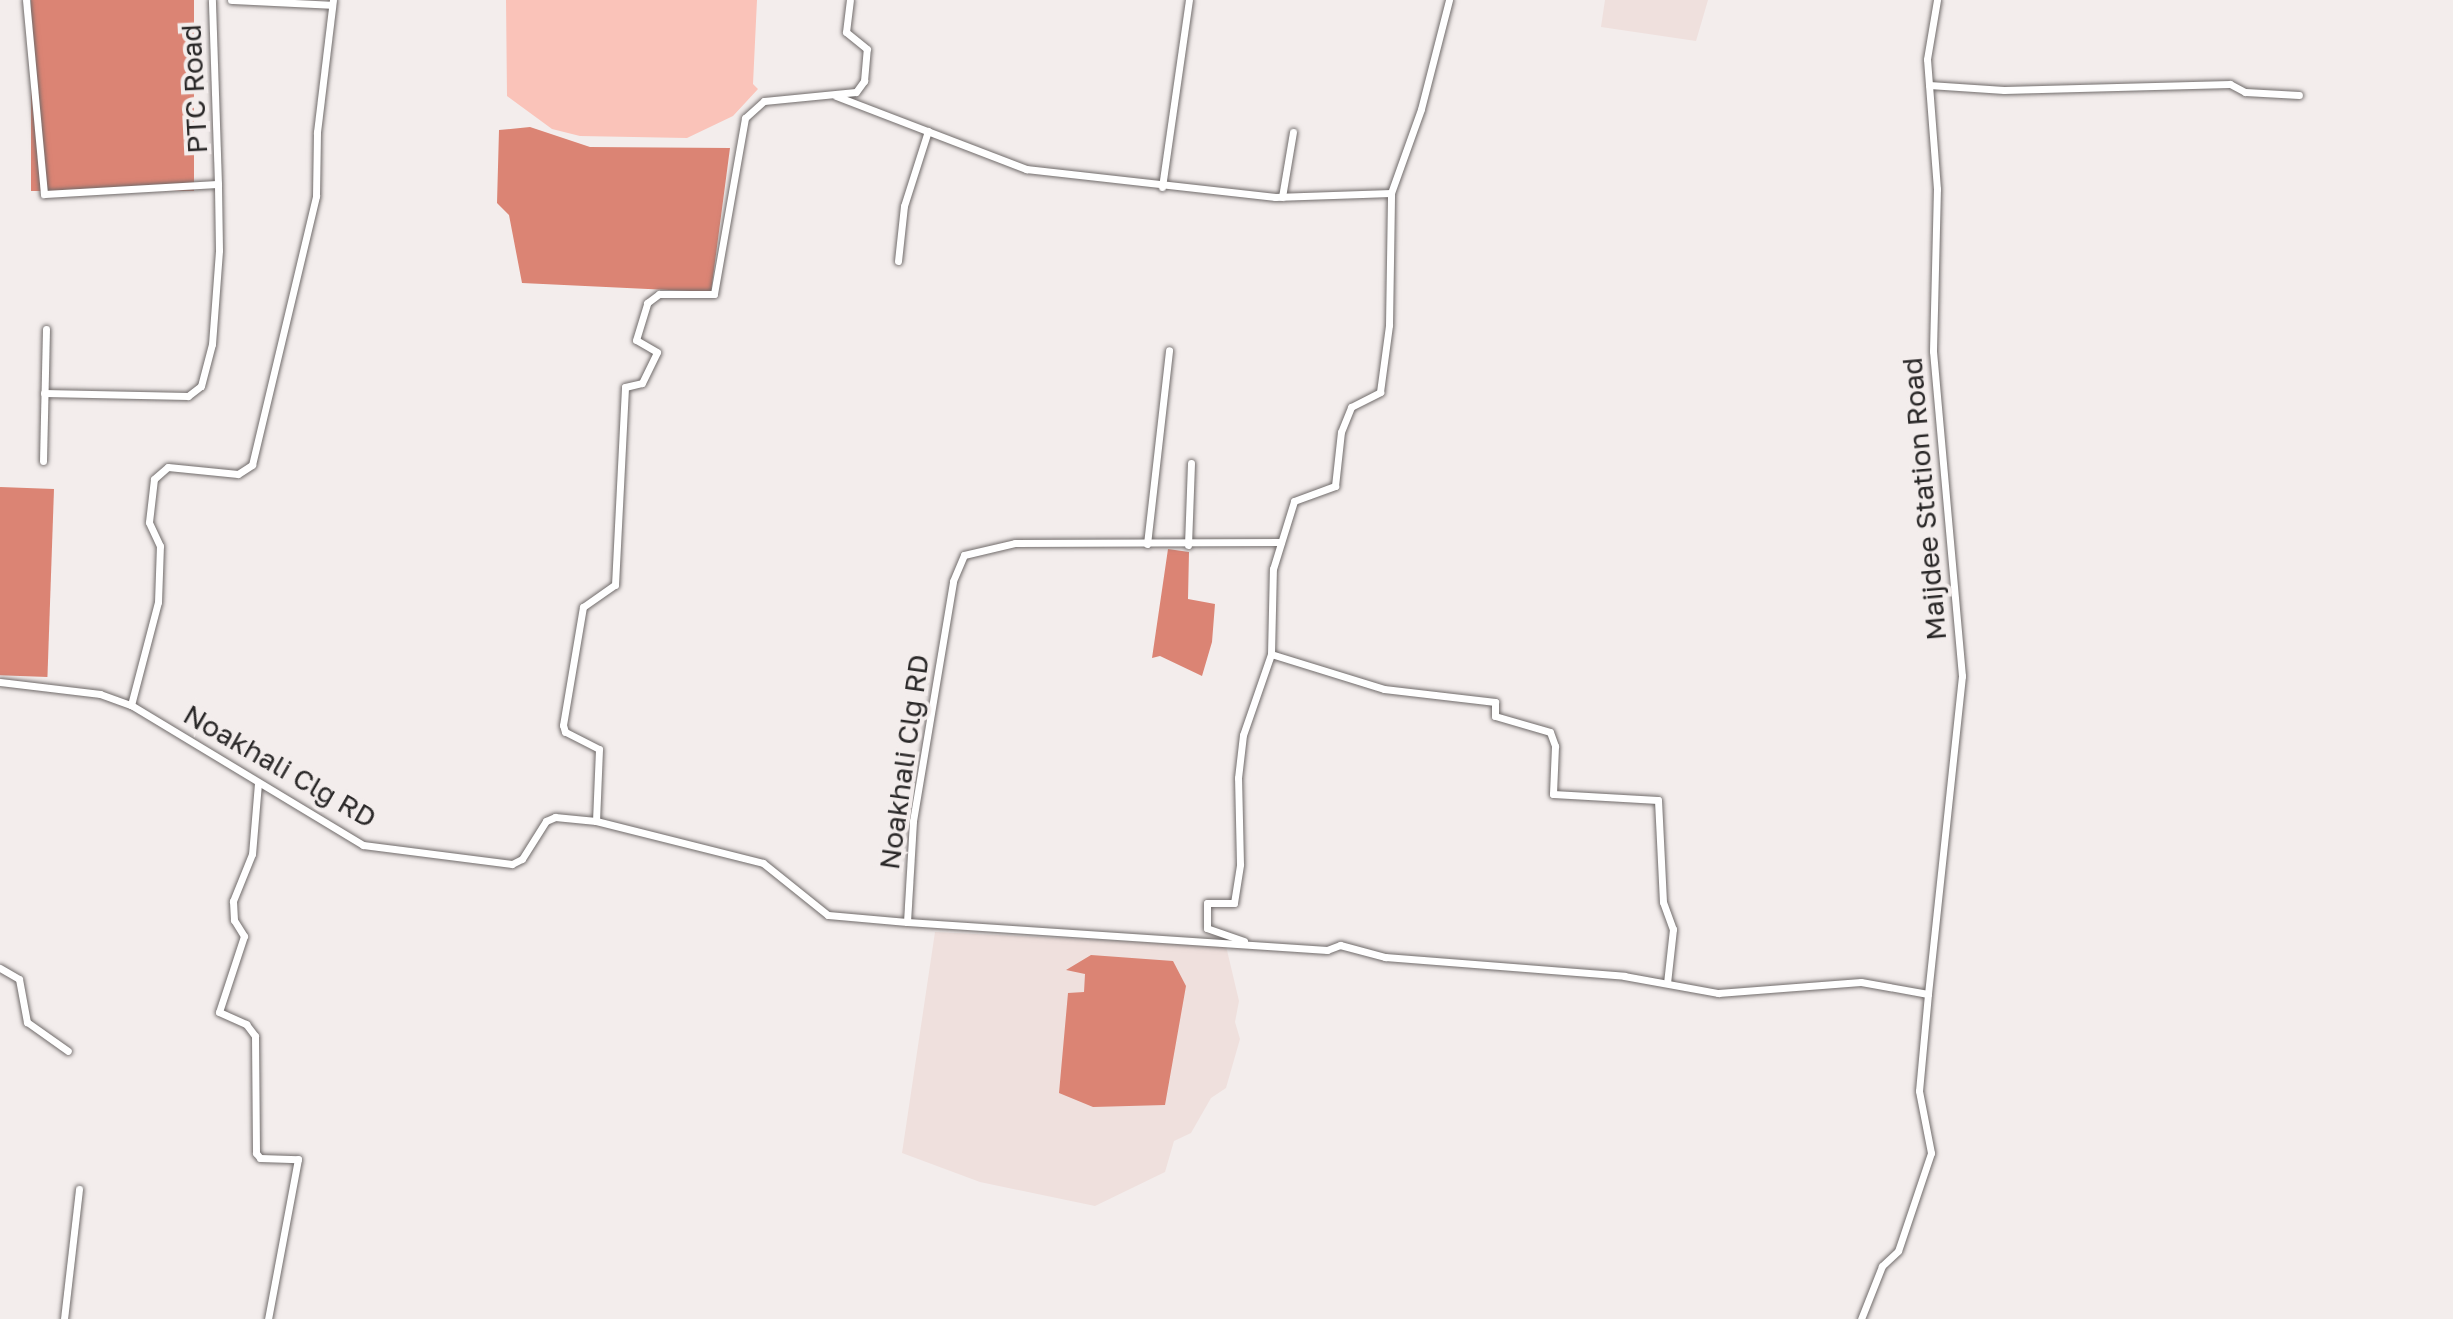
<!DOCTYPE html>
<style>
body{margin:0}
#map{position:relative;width:2453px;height:1319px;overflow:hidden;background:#f3edec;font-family:"Golos Text",sans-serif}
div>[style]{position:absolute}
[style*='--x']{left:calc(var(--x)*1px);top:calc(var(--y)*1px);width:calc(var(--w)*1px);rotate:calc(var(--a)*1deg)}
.built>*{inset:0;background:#efe0dd}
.green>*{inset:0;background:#fac3b9}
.water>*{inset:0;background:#db8474;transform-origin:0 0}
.roads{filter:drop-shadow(0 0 2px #706b6a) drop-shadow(0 0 2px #706b6a)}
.minor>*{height:7px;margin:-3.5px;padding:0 3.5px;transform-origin:3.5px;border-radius:3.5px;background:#fff}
span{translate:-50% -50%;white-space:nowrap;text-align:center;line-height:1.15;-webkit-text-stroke:8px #f3edec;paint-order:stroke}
.street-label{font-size:28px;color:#2a2828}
</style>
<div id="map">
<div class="built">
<div style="clip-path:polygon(1605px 0,1708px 0,1696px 41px,1601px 27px)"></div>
<div style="clip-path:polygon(935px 932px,1226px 946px,1239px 1001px,1235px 1022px,1240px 1039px,1226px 1088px,1211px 1098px,1191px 1133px,1174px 1141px,1165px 1172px,1095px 1206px,980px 1182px,902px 1153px)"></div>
</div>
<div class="green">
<div style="clip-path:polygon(506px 0,757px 0,753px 84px,758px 89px,733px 116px,687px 138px,580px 136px,552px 129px,507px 96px)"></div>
</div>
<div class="water">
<div style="left:31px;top:0;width:163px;height:191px"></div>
<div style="clip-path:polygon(530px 127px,590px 147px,730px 148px,711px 292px,522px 283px,509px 215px,497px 203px,499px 130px)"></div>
<div style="left:54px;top:489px;width:188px;height:54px;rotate:92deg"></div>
<div style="clip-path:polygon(1168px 549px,1189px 552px,1188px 599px,1215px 604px,1212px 642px,1202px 676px,1160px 656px,1152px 658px)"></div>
<div style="clip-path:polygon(1091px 955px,1173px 961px,1186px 986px,1165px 1105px,1093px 1107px,1059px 1093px,1068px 993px,1084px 992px,1085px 974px,1066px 970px)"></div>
</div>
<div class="roads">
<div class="minor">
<div style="--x:26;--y:0;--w:195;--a:84.7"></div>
<div style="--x:44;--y:194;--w:174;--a:-3.3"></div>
<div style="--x:218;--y:184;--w:184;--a:-91.9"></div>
<div style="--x:231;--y:0;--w:101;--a:2.8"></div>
<div style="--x:1929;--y:85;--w:75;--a:3.8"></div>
<div style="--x:2004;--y:90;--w:226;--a:-1.5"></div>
<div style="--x:2230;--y:84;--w:17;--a:28"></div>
<div style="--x:2245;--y:92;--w:54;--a:3.2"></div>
<div style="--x:836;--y:96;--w:204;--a:21"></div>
<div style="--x:1026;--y:169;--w:251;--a:6.4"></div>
<div style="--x:1275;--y:197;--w:116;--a:-2"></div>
<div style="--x:1162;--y:187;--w:189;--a:-81.8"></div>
<div style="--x:1282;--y:197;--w:66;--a:-80.4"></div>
<div style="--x:898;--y:261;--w:55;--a:-83.8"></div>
<div style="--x:904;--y:206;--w:79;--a:-72.3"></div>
<div style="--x:44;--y:393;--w:144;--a:1.2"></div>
<div style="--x:188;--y:396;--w:16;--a:-38"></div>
<div style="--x:201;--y:386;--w:43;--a:-75.3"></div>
<div style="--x:212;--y:344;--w:94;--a:-85.7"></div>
<div style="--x:219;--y:250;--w:66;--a:-90.9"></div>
<div style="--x:43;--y:461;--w:132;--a:-88.7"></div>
<div style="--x:1147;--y:544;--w:195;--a:-83.5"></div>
<div style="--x:1188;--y:545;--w:82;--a:-87.9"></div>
<div style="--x:1271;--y:654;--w:118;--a:17.2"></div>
<div style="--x:1384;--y:689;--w:112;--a:6.7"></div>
<div style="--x:1495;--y:702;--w:14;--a:90"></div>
<div style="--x:1495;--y:716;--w:57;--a:16.2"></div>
<div style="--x:1550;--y:732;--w:15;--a:70"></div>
<div style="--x:1555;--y:746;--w:48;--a:92.4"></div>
<div style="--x:1553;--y:794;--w:105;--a:3.3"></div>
<div style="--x:1658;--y:800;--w:102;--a:87.2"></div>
<div style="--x:1663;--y:902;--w:29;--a:70"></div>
<div style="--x:1673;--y:929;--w:54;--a:96.3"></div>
<div style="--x:0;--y:682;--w:101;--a:6.8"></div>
<div style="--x:100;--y:694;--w:33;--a:20"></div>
<div style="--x:131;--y:705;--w:271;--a:31.1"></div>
<div style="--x:363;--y:845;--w:150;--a:7.3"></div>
<div style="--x:512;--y:864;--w:11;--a:-27"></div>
<div style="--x:522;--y:859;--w:45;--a:-57.7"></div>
<div style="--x:546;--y:821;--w:10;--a:-24"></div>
<div style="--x:555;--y:817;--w:41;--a:5.6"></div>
<div style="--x:596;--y:821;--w:172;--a:14.1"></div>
<div style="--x:763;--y:863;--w:83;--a:38.7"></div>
<div style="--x:828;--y:915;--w:79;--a:5.1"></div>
<div style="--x:907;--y:922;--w:101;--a:-86.6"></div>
<div style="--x:913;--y:821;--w:243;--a:-80.5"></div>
<div style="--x:953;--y:581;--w:28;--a:-67"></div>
<div style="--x:964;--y:555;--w:52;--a:-13.2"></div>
<div style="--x:1015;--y:543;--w:266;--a:-0.2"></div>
<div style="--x:131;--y:705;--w:106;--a:-75.3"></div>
<div style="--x:158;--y:602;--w:56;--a:-88"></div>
<div style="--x:160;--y:546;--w:26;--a:-115"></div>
<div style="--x:149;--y:522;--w:43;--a:-83.4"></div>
<div style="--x:154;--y:479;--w:18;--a:-41"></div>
<div style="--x:168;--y:467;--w:70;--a:5.7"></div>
<div style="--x:238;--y:474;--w:17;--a:-33"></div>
<div style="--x:252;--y:465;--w:277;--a:-76.6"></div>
<div style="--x:316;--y:196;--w:64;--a:-89.1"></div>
<div style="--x:317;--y:132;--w:133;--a:-83.1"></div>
<div style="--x:258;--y:783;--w:71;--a:94.8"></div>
<div style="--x:252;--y:854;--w:51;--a:112"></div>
<div style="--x:233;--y:901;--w:19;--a:87"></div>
<div style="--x:234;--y:920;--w:19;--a:58"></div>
<div style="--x:244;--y:936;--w:80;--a:108.2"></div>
<div style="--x:219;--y:1012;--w:30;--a:24"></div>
<div style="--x:246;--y:1024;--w:15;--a:53"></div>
<div style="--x:255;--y:1036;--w:117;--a:89.5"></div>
<div style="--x:256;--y:1153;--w:6;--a:51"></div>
<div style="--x:260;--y:1158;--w:38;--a:2"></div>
<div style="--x:298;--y:1159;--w:163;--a:100.6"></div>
<div style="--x:596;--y:821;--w:72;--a:-87.6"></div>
<div style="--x:599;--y:749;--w:38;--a:-153"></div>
<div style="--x:565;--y:732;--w:7;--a:-106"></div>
<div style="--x:563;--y:725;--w:120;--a:-80.4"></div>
<div style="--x:583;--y:607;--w:39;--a:-35"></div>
<div style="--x:615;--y:585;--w:198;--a:-87.1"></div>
<div style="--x:625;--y:387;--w:17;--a:-13"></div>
<div style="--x:642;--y:383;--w:34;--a:-64"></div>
<div style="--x:657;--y:352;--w:24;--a:-150"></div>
<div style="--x:636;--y:340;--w:39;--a:-73"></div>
<div style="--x:647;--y:303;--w:15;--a:-37"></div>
<div style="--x:659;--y:294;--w:55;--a:0"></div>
<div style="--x:714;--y:294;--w:179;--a:-80"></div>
<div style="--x:745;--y:118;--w:25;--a:-42"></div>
<div style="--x:764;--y:101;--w:92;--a:-5.6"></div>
<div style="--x:856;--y:92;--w:14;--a:-54"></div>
<div style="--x:864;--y:81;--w:32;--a:-85"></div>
<div style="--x:867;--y:49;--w:27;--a:-141"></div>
<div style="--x:846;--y:32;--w:32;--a:-83"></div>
<div style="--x:907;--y:922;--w:421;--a:3.8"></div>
<div style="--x:1327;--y:950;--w:14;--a:-21"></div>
<div style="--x:1340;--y:945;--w:47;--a:14.9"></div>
<div style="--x:1385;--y:957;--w:240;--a:4.5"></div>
<div style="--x:1624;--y:976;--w:96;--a:10.3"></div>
<div style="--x:1718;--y:993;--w:143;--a:-4.4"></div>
<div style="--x:1861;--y:982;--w:68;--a:10.2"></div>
<div style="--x:1928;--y:994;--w:97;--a:95.3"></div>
<div style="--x:1919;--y:1091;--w:63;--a:79"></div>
<div style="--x:1931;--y:1153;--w:103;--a:108.6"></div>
<div style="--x:1898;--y:1251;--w:22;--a:137"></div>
<div style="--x:1882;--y:1266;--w:57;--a:111.6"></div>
<div style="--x:1244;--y:941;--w:39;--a:-161"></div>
<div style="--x:1207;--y:928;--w:25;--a:-90"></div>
<div style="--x:1207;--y:903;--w:27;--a:0"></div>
<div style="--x:1234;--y:903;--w:39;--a:-81"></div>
<div style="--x:1240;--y:864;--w:86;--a:-91.3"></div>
<div style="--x:1238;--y:778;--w:43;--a:-83.4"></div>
<div style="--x:1243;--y:735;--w:86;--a:-70.9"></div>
<div style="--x:1271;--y:654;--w:85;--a:-88.7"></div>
<div style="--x:1273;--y:569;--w:71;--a:-72.8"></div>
<div style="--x:1294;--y:501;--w:44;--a:-20.1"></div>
<div style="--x:1335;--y:486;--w:54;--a:-83.7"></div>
<div style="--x:1341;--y:432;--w:27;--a:-68"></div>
<div style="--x:1351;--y:407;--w:33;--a:-27"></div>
<div style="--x:1380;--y:392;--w:68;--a:-82.3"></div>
<div style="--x:1389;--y:325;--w:132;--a:-89.1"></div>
<div style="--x:1391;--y:193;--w:89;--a:-70.3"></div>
<div style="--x:1421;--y:109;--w:113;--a:-75.6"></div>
<div style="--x:0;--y:968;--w:22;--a:30"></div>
<div style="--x:19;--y:979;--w:44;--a:79.5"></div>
<div style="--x:27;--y:1022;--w:50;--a:35.3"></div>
<div style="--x:1928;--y:994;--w:320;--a:-83.9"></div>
<div style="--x:1962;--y:676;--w:326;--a:-95.1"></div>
<div style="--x:1933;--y:351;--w:162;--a:-88.6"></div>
<div style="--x:1937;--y:189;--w:130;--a:-94.4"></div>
<div style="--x:1927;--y:59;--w:60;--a:-80.4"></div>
<div style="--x:64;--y:1319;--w:131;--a:-83.4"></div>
</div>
</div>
<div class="street-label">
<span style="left:194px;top:89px;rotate:-93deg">PTC Road</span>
<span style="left:1924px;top:499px;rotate:-95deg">Maijdee Station Road</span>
<span style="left:904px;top:762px;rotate:-82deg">Noakhali Clg RD</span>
<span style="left:280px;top:766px;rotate:30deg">Noakhali Clg RD</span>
</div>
</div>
